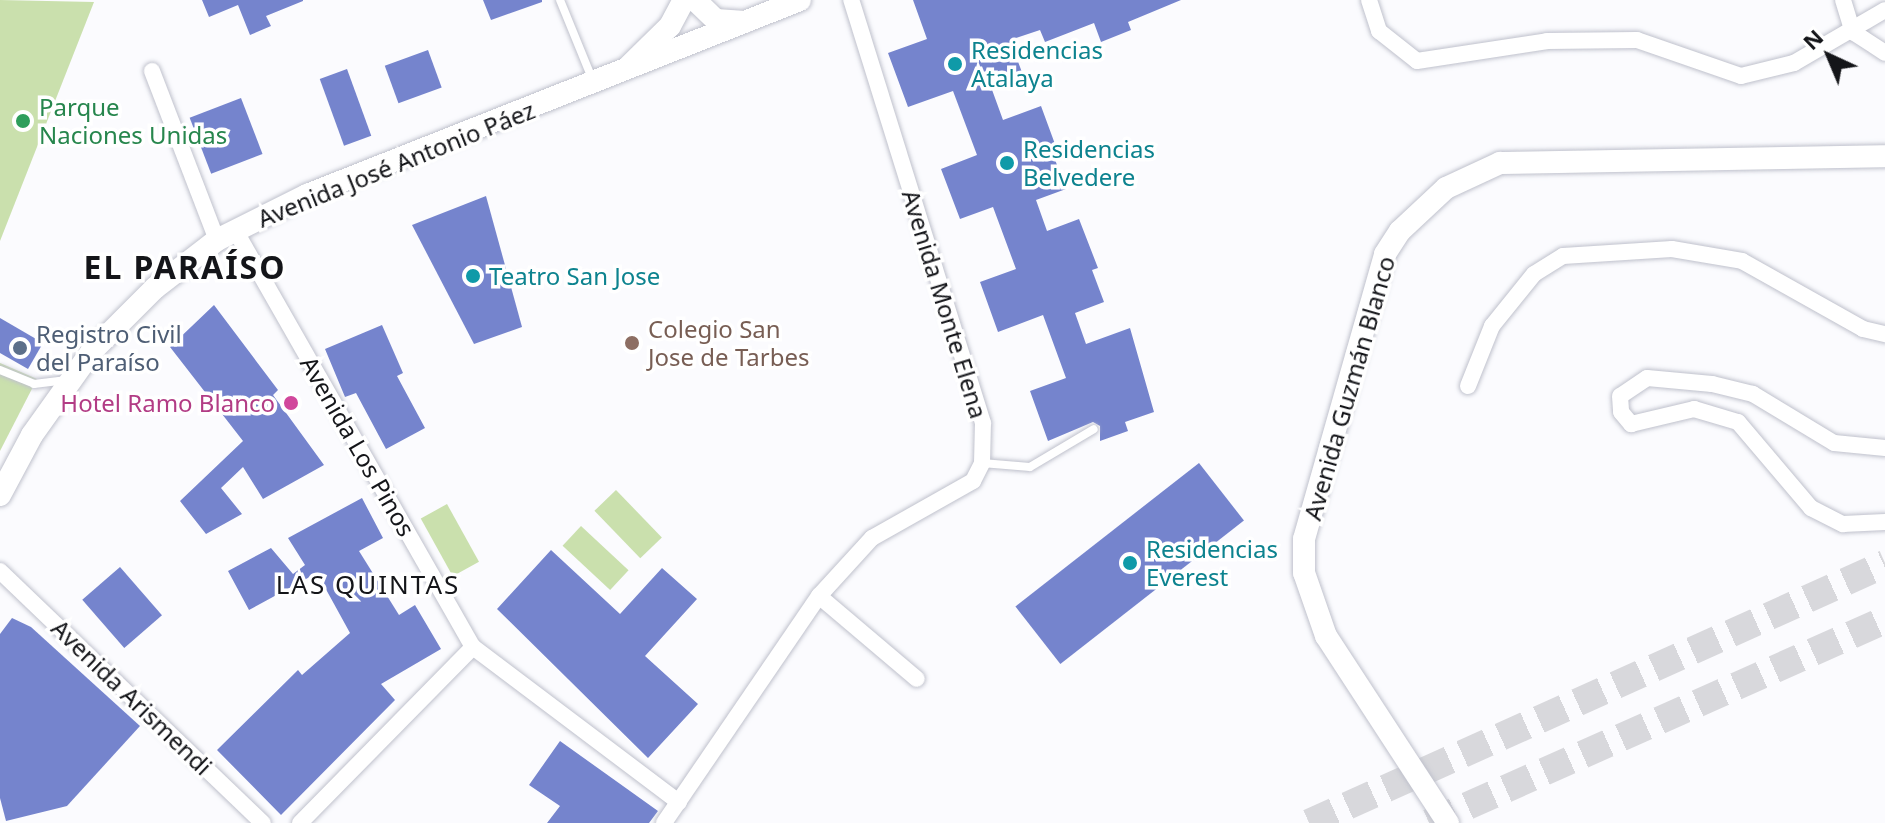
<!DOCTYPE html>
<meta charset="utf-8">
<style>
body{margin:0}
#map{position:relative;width:1885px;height:823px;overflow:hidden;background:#fbfbfe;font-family:"Noto Sans",sans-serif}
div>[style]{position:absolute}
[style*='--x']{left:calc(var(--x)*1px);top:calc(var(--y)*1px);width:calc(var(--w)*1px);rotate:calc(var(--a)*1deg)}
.green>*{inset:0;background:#cae0ad;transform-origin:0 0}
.building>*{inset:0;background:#7584cd;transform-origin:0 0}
.highway-tunnel>*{height:28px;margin-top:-14px;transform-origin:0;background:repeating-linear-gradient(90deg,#d8d8dc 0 28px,transparent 0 42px)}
.roads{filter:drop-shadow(0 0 2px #bfc1cc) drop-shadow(0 0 2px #bfc1cc)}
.lane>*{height:8px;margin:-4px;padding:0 4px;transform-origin:4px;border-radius:4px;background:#fff}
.street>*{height:16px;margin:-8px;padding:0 8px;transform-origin:8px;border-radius:8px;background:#fff}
.secondary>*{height:22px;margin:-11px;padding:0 11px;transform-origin:11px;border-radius:11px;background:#fff}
.dots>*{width:22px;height:22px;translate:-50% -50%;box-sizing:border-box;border:4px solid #fff;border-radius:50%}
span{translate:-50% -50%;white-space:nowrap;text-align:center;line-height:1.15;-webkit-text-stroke:7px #fff;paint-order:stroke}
.culture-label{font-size:24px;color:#0d838f}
.left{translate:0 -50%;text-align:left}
.leisure-label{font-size:24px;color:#27864d}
.street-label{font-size:24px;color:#141519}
.education-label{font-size:24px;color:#785e54}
.service-label{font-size:24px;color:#4e5e75}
.hotel-label{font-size:24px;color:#b23c85}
.right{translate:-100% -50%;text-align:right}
.neighbourhood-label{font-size:26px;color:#141519;letter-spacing:2px}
.district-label{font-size:32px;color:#141519;font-weight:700;letter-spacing:2px}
.north{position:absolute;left:1789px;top:16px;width:80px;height:80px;-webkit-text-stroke:6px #fff;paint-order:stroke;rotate:316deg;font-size:22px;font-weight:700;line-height:32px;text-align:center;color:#141519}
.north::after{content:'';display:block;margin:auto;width:28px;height:36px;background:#141519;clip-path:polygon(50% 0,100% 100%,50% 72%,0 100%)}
</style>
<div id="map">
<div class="green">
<div style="clip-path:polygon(0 0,94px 2px,0 241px)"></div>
<div style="clip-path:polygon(0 363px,37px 379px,0 451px)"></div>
<div style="left:616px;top:490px;width:66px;height:30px;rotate:46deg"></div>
<div style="left:447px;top:504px;width:66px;height:30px;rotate:61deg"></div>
<div style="left:581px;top:526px;width:65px;height:27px;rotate:43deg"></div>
</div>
<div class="building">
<div style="clip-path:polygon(202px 0,303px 0,303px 1px,266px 16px,271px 26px,250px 35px,238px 5px,209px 17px)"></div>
<div style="clip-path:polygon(483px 0,542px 0,542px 2px,491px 20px)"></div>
<div style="clip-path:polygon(913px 0,1181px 0,1128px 22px,1131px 30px,1101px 42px,1094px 23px,1045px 42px,1040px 30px,1010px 40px,1023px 75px,991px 87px,1003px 120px,1041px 106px,1059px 155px,1054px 157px,1066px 189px,1036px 200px,1047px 231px,1079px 219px,1098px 268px,1092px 270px,1104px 302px,1075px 313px,1086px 344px,1130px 328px,1154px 412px,1125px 422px,1128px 431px,1100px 441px,1100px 426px,1093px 422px,1048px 441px,1030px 391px,1066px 378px,1043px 315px,998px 332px,980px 282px,1016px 269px,993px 207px,960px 219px,941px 169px,977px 155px,953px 91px,908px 107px,888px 53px,927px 39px)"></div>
<div style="left:428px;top:50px;width:40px;height:46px;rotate:70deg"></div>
<div style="left:347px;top:69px;width:71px;height:29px;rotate:70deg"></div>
<div style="left:241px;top:98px;width:60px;height:55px;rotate:69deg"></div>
<div style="clip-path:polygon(486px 196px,522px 327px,474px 344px,412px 225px)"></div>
<div style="clip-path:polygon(214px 305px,278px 390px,273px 395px,324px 465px,263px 499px,243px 467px,221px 488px,242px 514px,206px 534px,180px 501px,243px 441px,170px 347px)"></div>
<div style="clip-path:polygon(0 318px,43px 343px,28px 369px,0 353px)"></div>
<div style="clip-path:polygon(382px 325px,403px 373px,397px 376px,425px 428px,386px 449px,356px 393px,345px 397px,325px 349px)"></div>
<div style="left:1199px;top:463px;width:73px;height:233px;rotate:52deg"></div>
<div style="clip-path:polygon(362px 498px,383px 538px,359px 551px,399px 615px,415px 605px,441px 649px,381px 684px,395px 700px,281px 815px,217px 750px,298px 670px,302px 675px,350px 633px,317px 573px,249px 610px,228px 571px,271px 548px,293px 574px,305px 565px,288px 538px)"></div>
<div style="clip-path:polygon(551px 550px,620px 614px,662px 568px,697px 599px,645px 656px,698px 704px,648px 758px,497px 609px)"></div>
<div style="left:120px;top:567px;width:64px;height:50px;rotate:49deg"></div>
<div style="clip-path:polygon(12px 618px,31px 627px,140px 726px,67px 806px,6px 821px,0 798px,0 634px)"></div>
<div style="clip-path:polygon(560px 741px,658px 811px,649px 823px,547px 823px,560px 806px,529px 785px)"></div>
</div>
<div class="highway-tunnel">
<div style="--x:1309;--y:823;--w:632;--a:-24.21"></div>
<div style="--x:1429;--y:823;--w:499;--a:-24"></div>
</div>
<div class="roads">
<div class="lane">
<div style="--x:560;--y:0;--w:87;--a:67.8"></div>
<div style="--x:0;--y:370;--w:37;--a:22"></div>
<div style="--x:34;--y:384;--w:33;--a:-7"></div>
<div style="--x:982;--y:463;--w:48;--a:4.8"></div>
<div style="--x:1030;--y:467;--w:74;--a:-30.7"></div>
</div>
<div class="street">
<div style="--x:1369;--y:0;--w:33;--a:72"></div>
<div style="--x:1379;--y:31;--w:48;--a:38.3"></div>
<div style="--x:1417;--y:61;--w:132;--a:-8.7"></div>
<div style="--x:1547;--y:41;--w:90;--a:-0.6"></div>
<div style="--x:1637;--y:40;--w:110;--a:19.1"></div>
<div style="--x:1741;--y:76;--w:55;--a:-13.8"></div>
<div style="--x:1794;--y:63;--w:105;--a:-30.2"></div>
<div style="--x:1843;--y:0;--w:34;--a:73"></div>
<div style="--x:1853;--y:32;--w:38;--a:33"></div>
<div style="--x:152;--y:71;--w:181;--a:69"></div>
<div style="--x:235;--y:230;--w:480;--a:60.3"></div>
<div style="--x:473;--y:647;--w:258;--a:37"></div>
<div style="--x:1468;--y:386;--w:65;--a:-68.2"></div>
<div style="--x:1492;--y:326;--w:67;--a:-51.1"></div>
<div style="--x:1534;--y:274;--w:34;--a:-32"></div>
<div style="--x:1563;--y:256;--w:109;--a:-3.7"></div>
<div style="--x:1672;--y:249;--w:71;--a:9.7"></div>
<div style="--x:1742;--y:261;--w:139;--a:29.3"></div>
<div style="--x:1863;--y:329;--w:23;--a:13"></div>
<div style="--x:1885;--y:448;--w:51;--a:-174.4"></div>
<div style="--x:1834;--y:443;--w:95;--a:-148.8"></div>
<div style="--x:1753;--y:394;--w:42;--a:-166.3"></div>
<div style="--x:1712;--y:384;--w:65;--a:-174.7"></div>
<div style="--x:1647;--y:378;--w:32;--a:146"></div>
<div style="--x:1620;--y:396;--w:16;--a:86"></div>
<div style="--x:1621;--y:412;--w:16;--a:50"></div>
<div style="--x:1631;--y:424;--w:65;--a:-13.4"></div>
<div style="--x:1694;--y:409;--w:46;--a:16.5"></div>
<div style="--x:1738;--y:422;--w:113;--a:49.7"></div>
<div style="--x:1811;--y:508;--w:36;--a:27"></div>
<div style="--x:1843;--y:524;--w:42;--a:-2.7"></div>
<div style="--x:0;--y:571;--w:364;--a:43.8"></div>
<div style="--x:819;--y:596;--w:128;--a:40.3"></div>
<div style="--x:300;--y:823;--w:247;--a:-45.5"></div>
<div style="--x:664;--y:823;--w:275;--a:-55.7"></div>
<div style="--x:819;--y:596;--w:79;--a:-47.6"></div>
<div style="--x:872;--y:538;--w:116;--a:-29.4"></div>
<div style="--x:973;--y:481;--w:20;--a:-63"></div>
<div style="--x:982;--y:463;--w:40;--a:-88.6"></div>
<div style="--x:983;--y:423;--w:443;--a:-107.3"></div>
</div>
<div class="secondary">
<div style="--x:695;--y:0;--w:29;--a:44"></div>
<div style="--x:716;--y:20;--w:29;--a:4"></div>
<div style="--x:629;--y:66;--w:57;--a:-44.3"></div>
<div style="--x:670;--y:26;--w:30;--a:-62"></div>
<div style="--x:0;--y:495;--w:68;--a:-61.9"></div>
<div style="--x:32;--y:435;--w:103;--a:-54.5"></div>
<div style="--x:92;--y:351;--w:89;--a:-45"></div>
<div style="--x:155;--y:288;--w:78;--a:-37.7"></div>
<div style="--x:217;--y:240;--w:101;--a:-26.6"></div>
<div style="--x:307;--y:195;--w:530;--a:-21.58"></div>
<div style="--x:1448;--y:823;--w:223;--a:-123.1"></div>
<div style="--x:1326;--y:636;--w:67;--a:-109.2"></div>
<div style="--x:1304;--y:573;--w:34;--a:-90"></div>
<div style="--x:1304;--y:539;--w:296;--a:-74.1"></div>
<div style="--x:1385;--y:254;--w:27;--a:-57"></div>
<div style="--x:1400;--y:231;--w:63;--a:-43.1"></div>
<div style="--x:1446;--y:188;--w:60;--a:-24.8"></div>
<div style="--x:1500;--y:163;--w:385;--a:-1"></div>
</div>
</div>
<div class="dots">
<div style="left:955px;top:64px;background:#0f9aa8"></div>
<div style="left:23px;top:121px;background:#2e9e5b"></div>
<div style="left:1007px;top:163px;background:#0f9aa8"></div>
<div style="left:473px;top:276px;background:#0f9aa8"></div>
<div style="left:632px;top:343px;background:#8d6e63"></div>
<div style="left:20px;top:348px;background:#5c6f8a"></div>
<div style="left:291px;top:403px;background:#d1479c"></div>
<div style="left:1130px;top:563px;background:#0f9aa8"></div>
</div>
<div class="culture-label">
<span class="left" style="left:971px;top:64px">Residencias<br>Atalaya</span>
<span class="left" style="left:1023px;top:163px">Residencias<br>Belvedere</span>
<span class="left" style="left:489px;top:276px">Teatro San Jose</span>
<span class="left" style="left:1146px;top:563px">Residencias<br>Everest</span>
</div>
<div class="leisure-label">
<span class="left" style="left:39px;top:121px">Parque<br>Naciones Unidas</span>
</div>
<div class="street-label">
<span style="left:396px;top:164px;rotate:-22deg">Avenida José Antonio Páez</span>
<span style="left:945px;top:304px;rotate:73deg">Avenida Monte Elena</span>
<span style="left:1349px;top:388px;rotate:-74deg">Avenida Guzmán Blanco</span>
<span style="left:358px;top:446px;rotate:60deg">Avenida Los Pinos</span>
<span style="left:132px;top:697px;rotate:44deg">Avenida Arismendi</span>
</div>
<div class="education-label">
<span class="left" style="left:648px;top:343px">Colegio San<br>Jose de Tarbes</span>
</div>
<div class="service-label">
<span class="left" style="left:36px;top:348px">Registro Civil<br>del Paraíso</span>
</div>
<div class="hotel-label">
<span class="right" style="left:275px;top:403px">Hotel Ramo Blanco</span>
</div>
<div class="neighbourhood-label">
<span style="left:368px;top:585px">LAS QUINTAS</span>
</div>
<div class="district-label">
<span style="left:185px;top:267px">EL PARAÍSO</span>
</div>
<div class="north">N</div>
</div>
